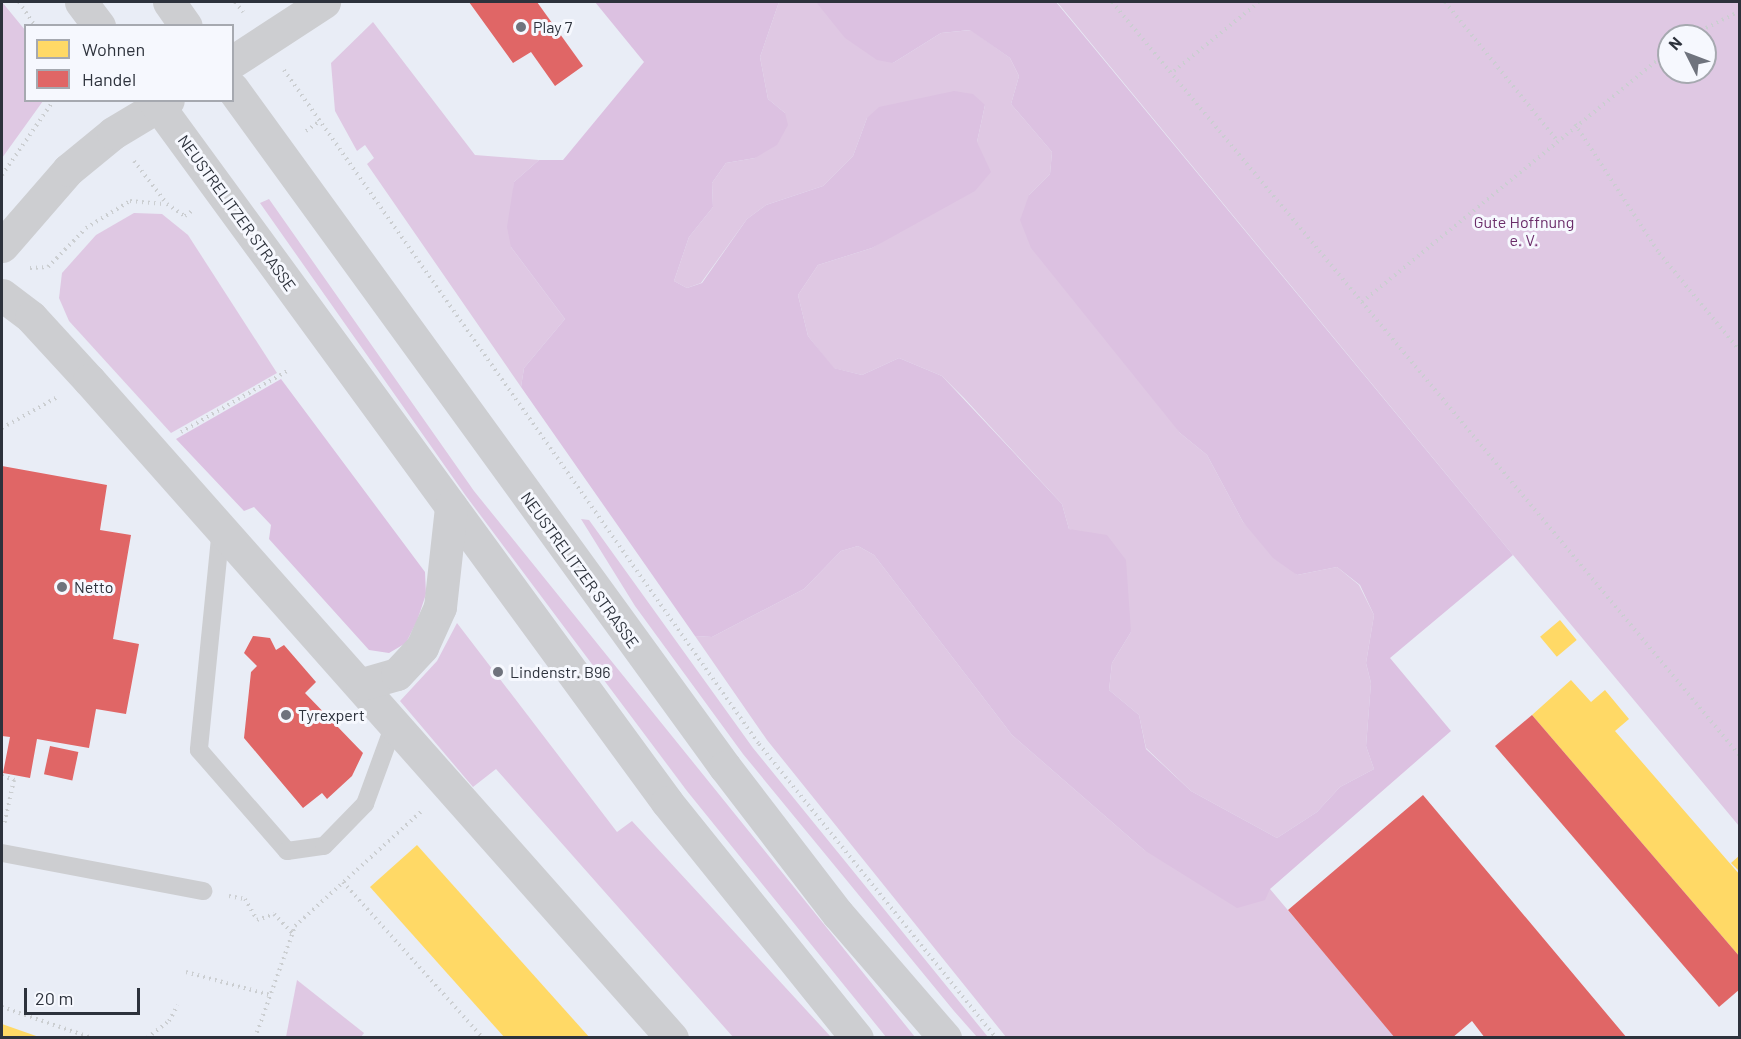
<!DOCTYPE html>
<style>
body{margin:0}
#map{position:relative;width:1741px;height:1039px;overflow:hidden;background:#e9edf6;font-family:Barlow,sans-serif}
div>[style]{position:absolute}
[style*='--x']{left:calc(var(--x)*1px);top:calc(var(--y)*1px);width:calc(var(--w)*1px);rotate:calc(var(--a)*1deg)}
.green>*{inset:0;background:#dfc8e3}
.forest>*{inset:0;background:#dcc1e1}
.homes>*{inset:0;background:#ffd966;transform-origin:0 0}
.shops>*{inset:0;background:#e06666;transform-origin:0 0}
.path>*{height:4px;margin-top:-2px;transform-origin:0;background:repeating-linear-gradient(90deg,#cbced1 0 1.5px,transparent 0 6px)}
.lane>*{height:18px;margin:-9px;padding:0 9px;transform-origin:9px;border-radius:9px;background:#cdced1}
.street>*{height:33px;margin:-16.5px;padding:0 16.5px;transform-origin:16.5px;border-radius:16.5px;background:#cdced1}
.secondary>*{height:33px;margin:-16.5px;padding:0 16.5px;transform-origin:16.5px;border-radius:16.5px;background:#cdced1}
.dots>*{width:16px;height:16px;translate:-50% -50%;box-sizing:border-box;border:3px solid #f6f8fe;border-radius:50%}
span{translate:-50% -50%;white-space:nowrap;text-align:center;line-height:1.15;-webkit-text-stroke:6px #f6f8fe;paint-order:stroke}
.poi-label{font-size:16px;color:#2d323c}
.left{translate:0 -50%;text-align:left}
.street-label{font-size:16px;color:#2d323c}
.park-label{font-size:16px;color:#6a2c69}
.frame{position:absolute;inset:0;border:3px solid #2d323c;pointer-events:none}
.legend{position:absolute;left:24px;top:24px;width:210px;height:78px;box-sizing:border-box;background:#f6f8fe;border:2px solid #a6a9b0;margin:0;padding:8px 10px;list-style:none;font-size:18px;color:#2d323c}
.legend li{display:flex;align-items:center;gap:12px;height:30px}
.legend b{width:30px;border:2px solid #a6a9b0}
.north{position:absolute;left:1657px;top:24px;width:60px;height:60px;box-sizing:border-box;background:#f6f8fe;border:2px solid #a6a9b0;border-radius:50%;rotate:312deg;font-size:16px;font-weight:700;line-height:24px;text-align:center;color:#2d323c}
.north::after{content:'';display:block;margin:auto;width:21px;height:27px;background:#6f737d;clip-path:polygon(50% 0,100% 100%,50% 72%,0 100%)}
.scale{position:absolute;left:24px;top:988px;width:116px;height:27px;box-sizing:border-box;border:3px solid #2d323c;border-top:0;padding-left:8px;font-size:18px;line-height:21px;white-space:nowrap;color:#2d323c;-webkit-text-stroke:4px #f6f8fe;paint-order:stroke}
</style>
<div id="map">
<div class="green">
<div style="clip-path:polygon(2px 2px,25px 30px,26px 100px,43px 101px,2px 158px)"></div>
<div style="clip-path:polygon(779px 2px,816px 2px,893px 63px,941px 33px,971px 30px,1010px 58px,1019px 76px,1011px 104px,1052px 152px,1050px 174px,1029px 195px,1180px 433px,1207px 455px,1243px 522px,1297px 575px,1337px 567px,1359px 585px,1374px 615px,1366px 663px,1371px 683px,1366px 746px,1374px 769px,1340px 787px,1317px 812px,1277px 838px,1191px 791px,1146px 748px,1139px 715px,1109px 690px,1112px 663px,1131px 632px,1085px 535px,1069px 529px,1062px 504px,964px 398px,942px 376px,899px 358px,862px 375px,833px 368px,808px 336px,798px 295px,818px 265px,872px 248px,903px 228px,977px 142px,985px 105px,867px 118px,853px 156px,823px 186px,766px 205px,747px 219px,701px 283px,687px 288px,674px 281px,689px 237px,713px 207px,712px 183px,726px 163px,755px 158px,785px 113px,768px 99px,760px 57px)"></div>
<div style="clip-path:polygon(evenodd,1057px 2px,1739px 2px,1739px 826px,1513px 555px,1057px 2px,1669px 36px,1705px 36px,1705px 72px,1669px 72px,1669px 36px)"></div>
<div style="clip-path:polygon(373px 22px,475px 155px,539px 160px,514px 182px,511px 247px,565px 319px,524px 368px,521px 387px,367px 164px,374px 158px,365px 145px,357px 151px,335px 111px,331px 63px)"></div>
<div style="clip-path:polygon(269px 199px,474px 491px,915px 1037px,886px 1037px,687px 791px,466px 496px,260px 203px)"></div>
<div style="clip-path:polygon(134px 213px,162px 214px,188px 235px,277px 373px,171px 433px,69px 321px,59px 298px,62px 273px,96px 235px)"></div>
<div style="clip-path:polygon(581px 519px,589px 520px,753px 748px,988px 1037px,977px 1037px,954px 1011px,743px 754px,635px 606px)"></div>
<div style="clip-path:polygon(858px 546px,874px 555px,1012px 735px,1144px 850px,1270px 889px,1395px 1037px,1006px 1037px,767px 740px,695px 636px,712px 637px,804px 589px,841px 551px)"></div>
<div style="clip-path:polygon(457px 623px,617px 832px,632px 821px,831px 1037px,733px 1037px,496px 769px,473px 787px,400px 701px,437px 661px)"></div>
<div style="clip-path:polygon(297px 980px,364px 1033px,361px 1037px,286px 1037px)"></div>
</div>
<div class="forest">
<div style="clip-path:polygon(595px 2px,779px 2px,760px 57px,768px 99px,785px 113px,788px 125px,777px 145px,755px 158px,726px 163px,712px 183px,713px 207px,689px 237px,674px 281px,687px 288px,702px 283px,747px 219px,766px 205px,823px 186px,853px 156px,867px 118px,879px 107px,954px 91px,973px 94px,985px 105px,977px 142px,991px 172px,975px 191px,872px 248px,818px 265px,798px 295px,808px 336px,834px 368px,862px 375px,899px 358px,942px 376px,1062px 504px,1069px 529px,1107px 535px,1126px 560px,1131px 632px,1112px 663px,1109px 690px,1139px 715px,1146px 749px,1191px 791px,1277px 838px,1317px 812px,1340px 787px,1374px 769px,1366px 746px,1371px 683px,1366px 663px,1374px 615px,1360px 585px,1337px 567px,1297px 575px,1273px 558px,1243px 522px,1207px 455px,1180px 433px,1031px 248px,1020px 220px,1029px 195px,1050px 174px,1052px 152px,1011px 104px,1019px 76px,1010px 58px,970px 30px,941px 33px,893px 63px,877px 60px,845px 38px,816px 2px,1056px 2px,1513px 555px,1390px 658px,1451px 731px,1270px 889px,1265px 900px,1237px 908px,1144px 850px,1012px 735px,874px 555px,858px 546px,841px 551px,804px 589px,712px 637px,695px 636px,521px 387px,524px 368px,565px 319px,511px 247px,507px 227px,514px 182px,539px 160px,563px 160px,644px 62px)"></div>
<div style="clip-path:polygon(281px 379px,425px 572px,426px 594px,417px 621px,406px 643px,389px 653px,369px 650px,269px 539px,271px 525px,254px 507px,244px 511px,176px 439px)"></div>
</div>
<div class="homes">
<div style="left:1560px;top:620px;width:26px;height:26px;rotate:50deg"></div>
<div style="clip-path:polygon(1571px 680px,1591px 702px,1605px 690px,1629px 719px,1615px 731px,1740px 875px,1740px 957px,1532px 715px)"></div>
<div style="clip-path:polygon(417px 845px,590px 1038px,505px 1038px,370px 887px)"></div>
<div style="clip-path:polygon(1740px 855px,1740px 872px,1731px 863px)"></div>
<div style="clip-path:polygon(2px 1024px,39px 1037px,39px 1038px,2px 1038px)"></div>
</div>
<div class="shops">
<div style="clip-path:polygon(469px 2px,537px 2px,583px 66px,555px 86px,531px 52px,513px 63px)"></div>
<div style="clip-path:polygon(2px 466px,107px 485px,100px 530px,131px 535px,113px 639px,139px 644px,126px 714px,96px 709px,89px 748px,37px 739px,30px 778px,3px 773px,10px 737px,2px 736px)"></div>
<div style="clip-path:polygon(253px 636px,270px 638px,276px 650px,284px 645px,316px 682px,305px 693px,363px 753px,352px 776px,327px 799px,322px 793px,303px 808px,244px 738px,251px 672px,257px 666px,244px 653px)"></div>
<div style="clip-path:polygon(1532px 715px,1740px 957px,1740px 989px,1719px 1007px,1495px 746px)"></div>
<div style="left:50px;top:746px;width:29px;height:29px;rotate:12deg"></div>
<div style="clip-path:polygon(1423px 795px,1627px 1038px,1485px 1038px,1472px 1021px,1452px 1038px,1395px 1038px,1288px 910px)"></div>
</div>
<div class="path">
<div style="--x:19;--y:2;--w:29;--a:56"></div>
<div style="--x:235;--y:2;--w:13;--a:51"></div>
<div style="--x:1112;--y:2;--w:981;--a:50.21"></div>
<div style="--x:1445;--y:2;--w:176;--a:51"></div>
<div style="--x:1690;--y:36;--w:56;--a:-26.6"></div>
<div style="--x:284;--y:70;--w:825;--a:54.83"></div>
<div style="--x:759;--y:744;--w:378;--a:51.1"></div>
<div style="--x:1174;--y:71;--w:109;--a:-39.1"></div>
<div style="--x:1575;--y:124;--w:154;--a:56.9"></div>
<div style="--x:1659;--y:253;--w:127;--a:50.4"></div>
<div style="--x:306;--y:131;--w:17;--a:-36"></div>
<div style="--x:134;--y:161;--w:54;--a:52.5"></div>
<div style="--x:167;--y:204;--w:22;--a:34"></div>
<div style="--x:185;--y:216;--w:9;--a:-36"></div>
<div style="--x:2;--y:175;--w:91;--a:-55.3"></div>
<div style="--x:30;--y:268;--w:18;--a:-3"></div>
<div style="--x:48;--y:267;--w:54;--a:-45.7"></div>
<div style="--x:86;--y:228;--w:52;--a:-31.5"></div>
<div style="--x:130;--y:201;--w:36;--a:5"></div>
<div style="--x:1362;--y:302;--w:397;--a:-39.3"></div>
<div style="--x:2;--y:428;--w:62;--a:-29.1"></div>
<div style="--x:181;--y:432;--w:122;--a:-29.9"></div>
<div style="--x:2;--y:776;--w:13;--a:18"></div>
<div style="--x:14;--y:780;--w:46;--a:102.5"></div>
<div style="--x:343;--y:882;--w:210;--a:48.1"></div>
<div style="--x:229;--y:896;--w:16;--a:11"></div>
<div style="--x:245;--y:899;--w:24;--a:60"></div>
<div style="--x:257;--y:920;--w:18;--a:-19"></div>
<div style="--x:274;--y:914;--w:28;--a:46"></div>
<div style="--x:186;--y:972;--w:87;--a:15.3"></div>
<div style="--x:2;--y:1007;--w:95;--a:19"></div>
<div style="--x:147;--y:1038;--w:28;--a:-38"></div>
<div style="--x:169;--y:1021;--w:18;--a:-61"></div>
<div style="--x:255;--y:1038;--w:119;--a:-70.3"></div>
<div style="--x:295;--y:926;--w:173;--a:-42.2"></div>
</div>
<div class="lane">
<div style="--x:221;--y:528;--w:223;--a:95.7"></div>
<div style="--x:199;--y:750;--w:134;--a:48.9"></div>
<div style="--x:287;--y:851;--w:37;--a:-8"></div>
<div style="--x:324;--y:846;--w:59;--a:-45.7"></div>
<div style="--x:365;--y:804;--w:87;--a:-69.9"></div>
<div style="--x:2;--y:853;--w:205;--a:10.7"></div>
</div>
<div class="street">
<div style="--x:232;--y:62;--w:110;--a:-33.1"></div>
<div style="--x:2;--y:246;--w:101;--a:-49"></div>
<div style="--x:68;--y:170;--w:58;--a:-39.4"></div>
<div style="--x:113;--y:133;--w:64;--a:-31"></div>
<div style="--x:2;--y:295;--w:36;--a:37"></div>
<div style="--x:31;--y:317;--w:86;--a:47.4"></div>
<div style="--x:89;--y:380;--w:879;--a:48.46"></div>
</div>
<div class="secondary">
<div style="--x:81;--y:2;--w:30;--a:53"></div>
<div style="--x:169;--y:2;--w:29;--a:55"></div>
<div style="--x:232;--y:88;--w:839;--a:54.02"></div>
<div style="--x:725;--y:767;--w:185;--a:52.5"></div>
<div style="--x:838;--y:914;--w:164;--a:49.2"></div>
<div style="--x:154;--y:100;--w:869;--a:53.84"></div>
<div style="--x:667;--y:802;--w:303;--a:51.2"></div>
<div style="--x:362;--y:684;--w:36;--a:-16"></div>
<div style="--x:397;--y:674;--w:37;--a:-47"></div>
<div style="--x:422;--y:647;--w:44;--a:-65.8"></div>
<div style="--x:440;--y:607;--w:101;--a:-83.7"></div>
</div>
<div class="dots">
<div style="left:521px;top:27px;background:#6f737d"></div>
<div style="left:62px;top:587px;background:#6f737d"></div>
<div style="left:498px;top:672px;background:#6f737d"></div>
<div style="left:286px;top:715px;background:#6f737d"></div>
</div>
<div class="poi-label">
<span class="left" style="left:533px;top:27px">Play 7</span>
<span class="left" style="left:74px;top:587px">Netto</span>
<span class="left" style="left:510px;top:672px">Lindenstr. B96</span>
<span class="left" style="left:298px;top:715px">Tyrexpert</span>
</div>
<div class="street-label">
<span style="left:237px;top:213px;rotate:54deg">NEUSTRELITZER STRASSE</span>
<span style="left:580px;top:570px;rotate:54deg">NEUSTRELITZER STRASSE</span>
</div>
<div class="park-label">
<span style="left:1524px;top:231px">Gute Hoffnung<br>e. V.</span>
</div>
<div class="frame"></div>
<ul class="legend">
<li><b style="height:16px;background:#ffd966"></b>Wohnen</li>
<li><b style="height:16px;background:#e06666"></b>Handel</li>
</ul>
<div class="north">N</div>
<div class="scale">20 m</div>
</div>
